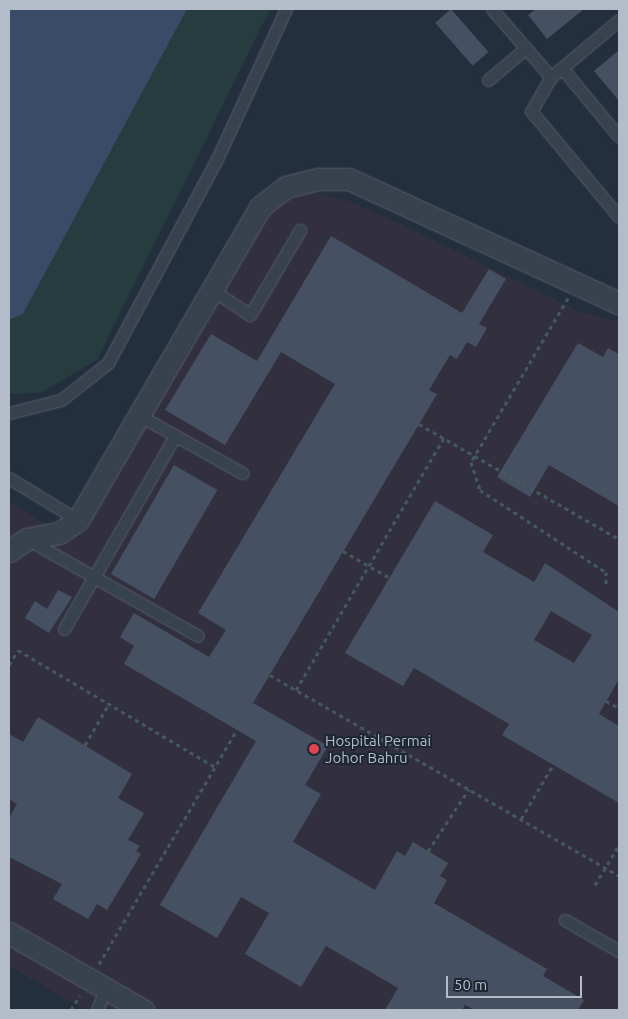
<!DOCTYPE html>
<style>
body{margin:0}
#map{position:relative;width:628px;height:1019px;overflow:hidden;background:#242f3e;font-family:Ubuntu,sans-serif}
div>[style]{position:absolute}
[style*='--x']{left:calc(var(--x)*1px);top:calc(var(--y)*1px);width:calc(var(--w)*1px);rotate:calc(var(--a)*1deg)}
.medical>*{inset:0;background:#32303f}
.green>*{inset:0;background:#263c3f}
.water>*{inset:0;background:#394c67}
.building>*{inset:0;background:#455162;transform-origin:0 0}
.path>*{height:3px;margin-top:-1.5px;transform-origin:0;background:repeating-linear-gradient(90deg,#44595c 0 4px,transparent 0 8px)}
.roads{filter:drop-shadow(0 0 1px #565f6c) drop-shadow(0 0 1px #565f6c)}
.lane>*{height:11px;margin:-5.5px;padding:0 5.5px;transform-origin:5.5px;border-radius:5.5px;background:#38414e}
.street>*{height:21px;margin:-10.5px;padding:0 10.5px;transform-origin:10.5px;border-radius:10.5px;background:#38414e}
.dots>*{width:14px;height:14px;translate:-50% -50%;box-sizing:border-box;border:2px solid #1d2633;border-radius:50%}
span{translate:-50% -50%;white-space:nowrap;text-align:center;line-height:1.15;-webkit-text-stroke:4px #1d2633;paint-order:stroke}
.poi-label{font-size:15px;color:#b4bcc9}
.left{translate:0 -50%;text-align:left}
.frame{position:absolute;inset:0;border:10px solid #b4bcc9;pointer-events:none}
.scale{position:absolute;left:446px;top:976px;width:136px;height:22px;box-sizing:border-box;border:2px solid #b4bcc9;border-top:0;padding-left:6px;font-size:15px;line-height:18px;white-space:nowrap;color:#b4bcc9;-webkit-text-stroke:4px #1d2633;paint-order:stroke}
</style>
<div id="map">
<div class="medical">
<div style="clip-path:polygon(313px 192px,349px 201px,403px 225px,578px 311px,619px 322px,619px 1010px,85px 1010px,9px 966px,9px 502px,59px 532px,271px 206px)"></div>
</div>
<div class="green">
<div style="clip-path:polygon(187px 9px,270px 9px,97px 360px,40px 393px,9px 394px,9px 320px,23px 314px)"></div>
</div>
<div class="water">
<div style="clip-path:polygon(9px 9px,187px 9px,23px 314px,9px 320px)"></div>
</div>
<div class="building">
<div style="left:451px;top:9px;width:57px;height:21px;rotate:49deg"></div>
<div style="clip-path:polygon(536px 9px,584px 9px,547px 39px,528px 15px)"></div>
<div style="clip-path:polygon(619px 50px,619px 101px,594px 71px)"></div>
<div style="clip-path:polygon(331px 236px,462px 313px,489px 269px,506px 279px,479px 324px,487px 328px,476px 347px,467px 342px,457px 359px,450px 355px,429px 390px,437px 394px,253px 703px,328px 746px,305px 785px,321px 794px,293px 842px,375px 890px,397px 851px,405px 856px,413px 842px,448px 863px,440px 876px,447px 880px,434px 903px,547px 969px,543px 976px,584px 1000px,578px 1010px,475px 1010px,465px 1005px,462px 1010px,385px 1010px,398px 988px,326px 946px,301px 987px,245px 954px,269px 913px,241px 897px,217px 938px,160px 905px,256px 741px,124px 664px,134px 646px,120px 637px,134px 613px,209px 657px,226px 630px,198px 613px,335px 384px,281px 352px,225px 445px,165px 410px,211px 334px,257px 361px)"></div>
<div style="clip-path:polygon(578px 343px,603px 357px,608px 348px,619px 354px,619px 506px,549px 465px,530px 497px,497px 477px)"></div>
<div style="left:174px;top:465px;width:50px;height:126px;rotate:30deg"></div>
<div style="clip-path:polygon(evenodd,435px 501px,493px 535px,483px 552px,534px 582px,545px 563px,619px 612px,619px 679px,599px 714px,619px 726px,619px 803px,502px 735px,509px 724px,414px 668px,403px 686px,345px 653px,435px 501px,551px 611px,592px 635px,574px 663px,534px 640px,551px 611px)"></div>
<div style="clip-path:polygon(58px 590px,72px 597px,49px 633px,25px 618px,35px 601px,47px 609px)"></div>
<div style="clip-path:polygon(38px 717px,132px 774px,118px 798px,144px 813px,128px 840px,140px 846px,136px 851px,141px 854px,107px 910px,97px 904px,88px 919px,53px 899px,62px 884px,9px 857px,9px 818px,17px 804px,9px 799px,9px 734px,23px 742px)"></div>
</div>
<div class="path">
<div style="--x:568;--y:298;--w:191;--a:120.6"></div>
<div style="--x:471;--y:462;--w:29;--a:72"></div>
<div style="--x:480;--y:490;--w:150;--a:33.1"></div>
<div style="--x:606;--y:572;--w:14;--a:90"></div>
<div style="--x:419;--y:424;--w:231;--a:29.9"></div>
<div style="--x:343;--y:551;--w:54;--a:29.9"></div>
<div style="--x:9;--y:665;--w:17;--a:-59"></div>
<div style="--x:18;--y:650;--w:229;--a:30.7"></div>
<div style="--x:270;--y:675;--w:403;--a:29.9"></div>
<div style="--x:296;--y:690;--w:292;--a:-59.6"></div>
<div style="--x:606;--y:701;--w:15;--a:28"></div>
<div style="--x:85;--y:745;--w:48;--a:-59.7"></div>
<div style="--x:521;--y:819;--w:63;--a:-59.3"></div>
<div style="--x:428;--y:851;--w:74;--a:-56.5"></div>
<div style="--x:595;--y:885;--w:47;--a:-59"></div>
<div style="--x:99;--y:964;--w:272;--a:-59.5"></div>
<div style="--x:71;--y:1010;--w:17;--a:-59"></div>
</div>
<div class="roads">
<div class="lane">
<div style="--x:492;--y:9;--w:90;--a:49.1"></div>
<div style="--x:619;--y:20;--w:89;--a:140"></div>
<div style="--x:551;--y:77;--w:39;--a:120"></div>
<div style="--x:531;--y:111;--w:138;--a:50.3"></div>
<div style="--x:562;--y:68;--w:89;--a:50.4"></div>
<div style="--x:488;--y:80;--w:50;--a:-40.1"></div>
<div style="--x:214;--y:291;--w:43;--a:33.7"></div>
<div style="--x:250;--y:315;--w:99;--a:-59.5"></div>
<div style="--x:9;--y:413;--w:54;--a:-14"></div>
<div style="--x:61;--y:400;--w:60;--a:-38.2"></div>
<div style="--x:108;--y:363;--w:231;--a:-61.9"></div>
<div style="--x:217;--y:159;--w:165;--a:-65.3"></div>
<div style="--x:142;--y:417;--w:115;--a:29.2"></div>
<div style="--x:9;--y:478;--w:81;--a:31.3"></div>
<div style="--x:29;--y:540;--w:194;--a:29.6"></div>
<div style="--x:64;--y:629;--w:223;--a:-60.1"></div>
<div style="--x:565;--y:920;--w:62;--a:29.9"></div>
<div style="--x:97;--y:1010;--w:24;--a:-68"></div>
</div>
<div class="street">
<div style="--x:9;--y:551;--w:22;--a:-34"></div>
<div style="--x:27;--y:539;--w:33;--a:-11"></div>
<div style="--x:59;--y:533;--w:23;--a:-34"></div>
<div style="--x:78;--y:520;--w:362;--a:-59.8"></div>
<div style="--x:260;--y:207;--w:33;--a:-38"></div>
<div style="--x:286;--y:187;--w:34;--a:-14"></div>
<div style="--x:319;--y:179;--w:30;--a:0"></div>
<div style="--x:349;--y:179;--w:297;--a:24.7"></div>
<div style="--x:9;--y:933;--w:155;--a:29.9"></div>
</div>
</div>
<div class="dots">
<div style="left:314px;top:749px;background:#e0444e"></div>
</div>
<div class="poi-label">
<span class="left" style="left:325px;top:749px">Hospital Permai<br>Johor Bahru</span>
</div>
<div class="frame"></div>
<div class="scale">50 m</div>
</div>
